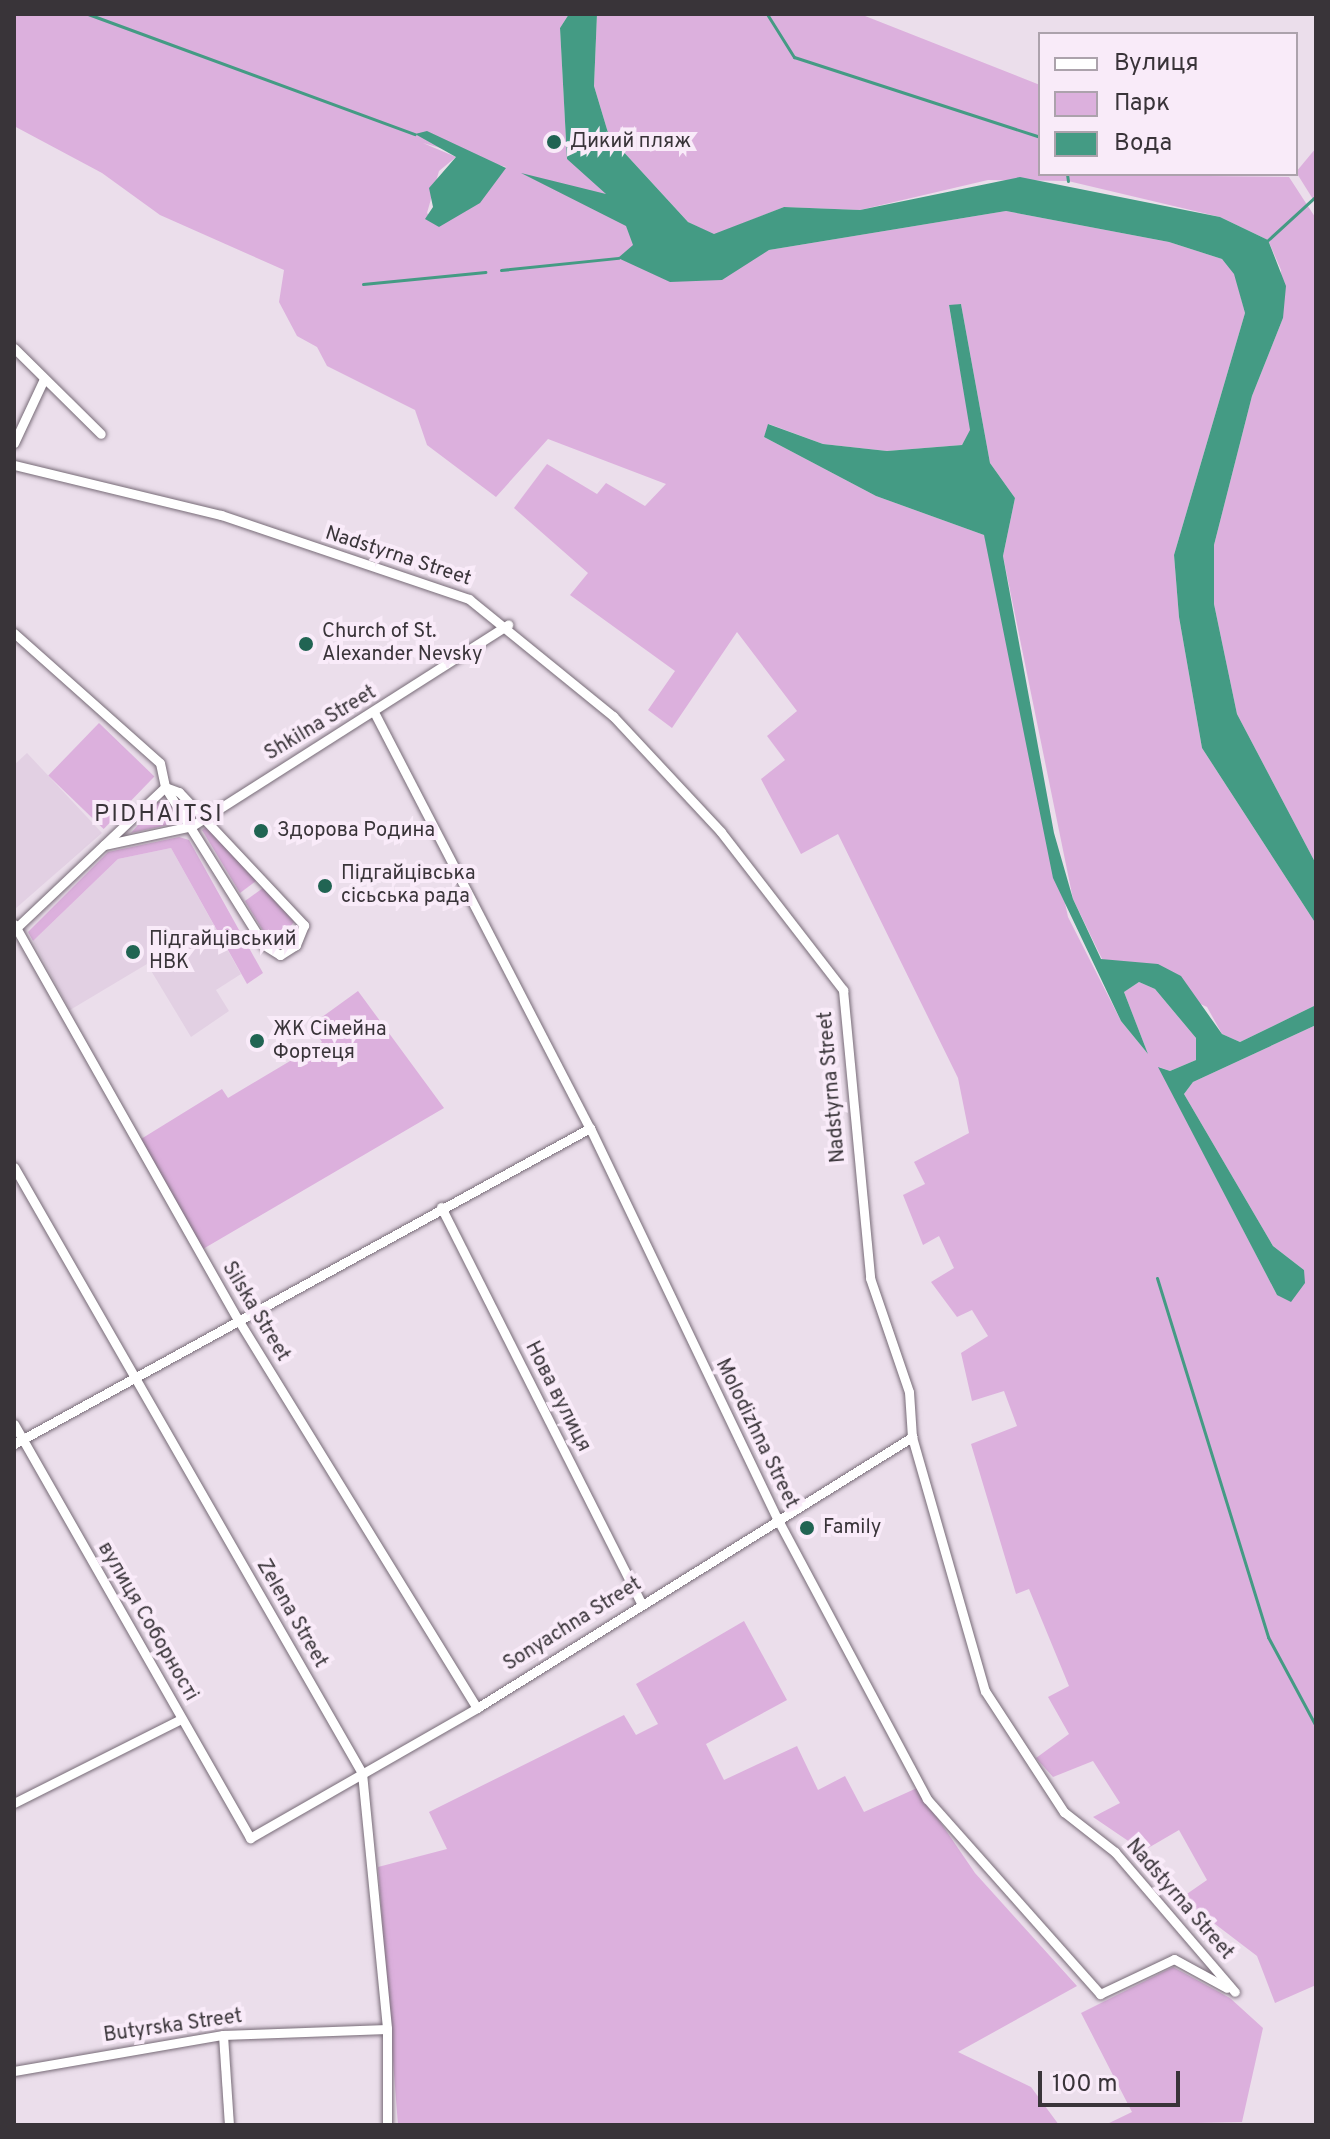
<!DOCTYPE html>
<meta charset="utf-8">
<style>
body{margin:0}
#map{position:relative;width:1330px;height:2139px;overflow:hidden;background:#ebdeeb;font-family:Overpass,sans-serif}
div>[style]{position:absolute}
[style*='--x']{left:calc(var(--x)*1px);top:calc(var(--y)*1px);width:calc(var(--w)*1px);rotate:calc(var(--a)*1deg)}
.built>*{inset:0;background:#e2d0e3}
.green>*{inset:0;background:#dcb0dd;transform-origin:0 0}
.water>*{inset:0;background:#449b84}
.stream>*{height:3px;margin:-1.5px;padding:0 1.5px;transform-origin:1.5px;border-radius:1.5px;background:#449b84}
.roads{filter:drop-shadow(0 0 2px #776b77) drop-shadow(0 0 2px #776b77)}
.minor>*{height:9px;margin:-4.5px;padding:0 4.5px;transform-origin:4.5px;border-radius:4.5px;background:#fff}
.dots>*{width:22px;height:22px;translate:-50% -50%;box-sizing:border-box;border:4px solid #f9ebf9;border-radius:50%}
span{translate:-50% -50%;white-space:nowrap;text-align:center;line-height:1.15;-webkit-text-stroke:8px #f9ebf9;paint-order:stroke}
.poi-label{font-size:20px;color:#393439}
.left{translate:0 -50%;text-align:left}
.street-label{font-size:20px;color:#393439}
.quarter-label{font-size:24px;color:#393439;letter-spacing:2px}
.frame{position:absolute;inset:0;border:16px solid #393439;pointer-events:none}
.legend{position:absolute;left:1038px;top:32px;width:260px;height:144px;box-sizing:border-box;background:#f9ebf9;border:2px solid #aca2ac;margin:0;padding:10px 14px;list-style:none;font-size:24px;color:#393439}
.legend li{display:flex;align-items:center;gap:16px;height:40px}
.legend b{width:40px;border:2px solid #aca2ac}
.scale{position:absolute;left:1038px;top:2071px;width:142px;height:36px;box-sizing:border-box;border:4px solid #393439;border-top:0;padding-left:10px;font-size:24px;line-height:28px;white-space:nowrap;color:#393439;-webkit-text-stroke:6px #f9ebf9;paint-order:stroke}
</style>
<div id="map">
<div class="built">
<div style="clip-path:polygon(27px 753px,102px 833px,15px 909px,14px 765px)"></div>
<div style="clip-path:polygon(171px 848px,241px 974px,216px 990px,229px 1011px,191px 1037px,147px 964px,70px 1010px,33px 941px,118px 859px)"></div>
</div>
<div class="green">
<div style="clip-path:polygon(evenodd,14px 14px,569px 14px,560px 28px,567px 159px,744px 261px,769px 250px,1006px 211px,1169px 242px,1222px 259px,1235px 274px,1245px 313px,1174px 555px,1179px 617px,1202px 748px,1316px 924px,1316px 1005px,1240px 1042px,1222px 1034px,1207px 1007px,1102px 959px,1073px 899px,1003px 556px,1015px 498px,990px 463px,961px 304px,949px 306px,971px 430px,962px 445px,887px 451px,823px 444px,769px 424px,764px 437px,876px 496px,984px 535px,990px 545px,1068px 917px,1121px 1021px,1148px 1054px,1124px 992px,1139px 982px,1155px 989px,1196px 1038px,1196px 1060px,1170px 1071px,1159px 1067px,1277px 1295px,1304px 1270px,1273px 1246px,1184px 1094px,1193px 1082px,1316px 1025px,1316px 1985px,1275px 2003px,1257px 1956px,1181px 1898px,1207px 1880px,1179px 1830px,1143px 1851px,1093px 1817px,1120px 1803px,1093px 1761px,1053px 1777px,1036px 1758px,1069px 1734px,1048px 1697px,1069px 1686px,1029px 1589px,1016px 1594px,971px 1444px,1017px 1426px,1004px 1391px,972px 1401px,961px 1353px,988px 1336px,972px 1310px,957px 1317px,931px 1282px,954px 1268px,939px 1236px,923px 1245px,903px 1195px,925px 1184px,914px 1162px,969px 1133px,958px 1078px,838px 834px,801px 854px,761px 779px,785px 760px,767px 736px,797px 711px,737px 632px,672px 728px,648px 710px,675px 671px,570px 595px,588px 573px,514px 508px,547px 464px,597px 494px,606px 483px,645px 506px,666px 484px,548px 439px,496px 497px,427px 445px,415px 410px,327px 366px,317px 347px,297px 336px,279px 302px,284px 270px,160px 215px,102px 173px,14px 126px,14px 14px,423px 143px,506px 167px,439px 227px,427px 213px,439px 171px,456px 157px,423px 143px)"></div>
<div style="clip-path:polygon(597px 14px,860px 14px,1040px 85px,1040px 174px,1289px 177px,1315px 217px,1316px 240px,1316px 864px,1237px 714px,1214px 604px,1214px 545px,1252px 396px,1283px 318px,1281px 270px,1268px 240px,1220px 217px,1068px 181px,988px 180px,860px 210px,784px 207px,714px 235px,688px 222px,609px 136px,594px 86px)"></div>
<div style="clip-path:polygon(1316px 148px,1316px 204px,1296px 172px)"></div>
<div style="left:99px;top:723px;width:77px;height:73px;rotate:44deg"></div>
<div style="clip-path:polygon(158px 802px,170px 802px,178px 823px,131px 833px)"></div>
<div style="clip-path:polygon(208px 826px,256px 881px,240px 893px,202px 830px)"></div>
<div style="clip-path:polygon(179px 837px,189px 840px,263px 973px,247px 984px,171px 848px,118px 859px,33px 941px,28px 932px,108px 852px)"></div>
<div style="clip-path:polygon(263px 888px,294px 922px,281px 938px,268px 939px,245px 901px)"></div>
<div style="clip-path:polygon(358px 991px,444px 1108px,203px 1249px,141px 1139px,222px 1089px,228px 1098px,322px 1042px,311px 1025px)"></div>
<div style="clip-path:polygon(744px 1621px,787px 1700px,706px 1744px,724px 1780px,797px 1746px,818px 1790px,845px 1776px,864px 1812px,917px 1788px,975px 1873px,1077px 1986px,958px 2052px,1031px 2087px,1059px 2125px,398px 2125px,378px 1867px,447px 1849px,429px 1812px,624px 1715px,636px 1735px,658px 1724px,636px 1684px)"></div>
<div style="clip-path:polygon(1173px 1967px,1230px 1998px,1263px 2028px,1242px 2122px,1105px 2125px,1132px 2112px,1081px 2013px)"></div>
</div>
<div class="water">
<div style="clip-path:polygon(569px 14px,597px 14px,594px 86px,609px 136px,688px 222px,714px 234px,784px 207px,860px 210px,1020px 177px,1220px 217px,1268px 240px,1286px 286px,1283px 318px,1252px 396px,1214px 545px,1214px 604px,1237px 714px,1316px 864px,1316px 924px,1202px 748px,1179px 617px,1174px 555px,1245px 313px,1234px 274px,1222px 259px,1169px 242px,1006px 211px,769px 250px,722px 280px,670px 282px,618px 258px,633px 245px,626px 226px,521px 173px,606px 194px,567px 159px,560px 28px)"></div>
<div style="clip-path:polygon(427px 131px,506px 168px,480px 203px,439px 227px,425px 219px,433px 207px,429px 188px,456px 157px,415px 134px)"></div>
<div style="clip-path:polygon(961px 304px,990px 463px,1015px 498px,1003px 556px,1054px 833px,1073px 899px,1101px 959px,1158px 964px,1181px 976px,1222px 1034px,1240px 1042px,1316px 1005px,1316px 1025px,1193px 1082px,1184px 1094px,1273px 1246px,1304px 1270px,1305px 1283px,1291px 1302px,1277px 1295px,1158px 1067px,1170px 1071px,1196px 1060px,1196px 1038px,1155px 989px,1139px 982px,1124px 992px,1148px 1054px,1121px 1021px,1053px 878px,984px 535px,876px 496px,764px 437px,768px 424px,823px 444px,887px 451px,962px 445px,970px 430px,949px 305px)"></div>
</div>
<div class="stream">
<div style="--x:88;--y:14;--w:348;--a:20.2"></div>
<div style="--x:767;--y:14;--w:51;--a:57.9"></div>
<div style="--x:794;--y:57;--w:259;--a:18"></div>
<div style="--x:1067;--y:174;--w:7;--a:82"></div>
<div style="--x:1268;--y:240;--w:65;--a:-42.5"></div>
<div style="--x:501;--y:270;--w:118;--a:-5.9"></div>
<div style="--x:363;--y:284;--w:123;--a:-5.6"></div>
<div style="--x:1157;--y:1278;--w:376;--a:72.8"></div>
<div style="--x:1268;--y:1637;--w:101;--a:61.7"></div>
</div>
<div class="roads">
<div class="minor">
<div style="--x:14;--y:348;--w:122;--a:44.7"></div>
<div style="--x:14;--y:443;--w:71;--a:-64.9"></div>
<div style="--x:14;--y:465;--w:213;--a:13.6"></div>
<div style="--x:221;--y:515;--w:262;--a:18.7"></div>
<div style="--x:469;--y:599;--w:186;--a:39.1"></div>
<div style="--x:613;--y:716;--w:158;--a:47"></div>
<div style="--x:721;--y:832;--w:200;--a:52.3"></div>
<div style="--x:843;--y:990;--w:289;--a:84.6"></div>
<div style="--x:870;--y:1278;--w:120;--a:71.1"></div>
<div style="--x:909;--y:1392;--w:45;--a:86.2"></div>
<div style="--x:912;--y:1437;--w:264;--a:74"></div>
<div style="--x:985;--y:1691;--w:145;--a:56.9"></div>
<div style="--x:1064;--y:1812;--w:65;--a:38.1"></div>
<div style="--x:1115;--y:1852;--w:184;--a:49.4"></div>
<div style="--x:14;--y:633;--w:195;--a:41.7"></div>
<div style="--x:160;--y:763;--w:25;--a:78"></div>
<div style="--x:375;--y:714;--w:466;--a:62.6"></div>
<div style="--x:590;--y:1128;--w:435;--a:64.4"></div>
<div style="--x:778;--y:1520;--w:316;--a:61.9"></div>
<div style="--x:927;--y:1799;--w:261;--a:48.4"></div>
<div style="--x:1100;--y:1994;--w:82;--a:-25.3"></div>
<div style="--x:1174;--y:1959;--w:60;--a:28.7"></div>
<div style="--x:165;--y:787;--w:15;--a:20"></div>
<div style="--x:179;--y:792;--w:183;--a:46.8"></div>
<div style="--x:304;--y:925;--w:22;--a:112"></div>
<div style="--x:296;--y:945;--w:19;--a:148"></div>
<div style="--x:280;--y:955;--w:19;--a:-148"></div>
<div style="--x:264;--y:945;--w:186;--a:-122.1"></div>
<div style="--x:104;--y:845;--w:90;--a:-12.2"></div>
<div style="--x:192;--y:826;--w:375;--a:-32.5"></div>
<div style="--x:14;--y:924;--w:453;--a:60.5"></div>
<div style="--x:237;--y:1318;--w:458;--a:58.4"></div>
<div style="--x:14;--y:930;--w:208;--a:-43.4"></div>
<div style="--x:14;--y:1167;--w:699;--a:60.13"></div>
<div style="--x:362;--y:1773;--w:257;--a:84.4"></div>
<div style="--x:387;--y:2029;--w:96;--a:90"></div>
<div style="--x:441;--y:1207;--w:444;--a:63.2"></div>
<div style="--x:14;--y:1424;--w:477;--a:60.3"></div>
<div style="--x:250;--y:1838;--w:262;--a:-29.8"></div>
<div style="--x:477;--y:1708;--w:513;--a:-31.92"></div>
<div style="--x:14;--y:1444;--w:657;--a:-28.75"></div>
<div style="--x:14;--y:1803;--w:187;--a:-26.7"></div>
<div style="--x:223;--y:2035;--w:90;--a:86.2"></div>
<div style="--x:14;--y:2071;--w:212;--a:-9.8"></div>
<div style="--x:223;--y:2035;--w:164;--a:-2.1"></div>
</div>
</div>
<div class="dots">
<div style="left:554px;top:142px;background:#216453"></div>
<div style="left:306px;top:644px;background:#216453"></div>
<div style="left:261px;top:831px;background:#216453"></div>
<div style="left:325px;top:886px;background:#216453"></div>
<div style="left:133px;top:952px;background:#216453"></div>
<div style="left:257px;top:1041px;background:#216453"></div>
<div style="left:807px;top:1528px;background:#216453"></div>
</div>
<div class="poi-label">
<span class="left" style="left:570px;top:142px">Дикий пляж</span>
<span class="left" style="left:322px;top:644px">Church of St.<br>Alexander Nevsky</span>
<span class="left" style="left:277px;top:831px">Здорова Родина</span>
<span class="left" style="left:341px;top:886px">Підгайцівська<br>сісьська рада</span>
<span class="left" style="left:149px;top:952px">Підгайцівський<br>НВК</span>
<span class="left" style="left:273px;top:1042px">ЖК Сімейна<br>Фортеця</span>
<span class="left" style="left:823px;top:1528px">Family</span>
</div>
<div class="street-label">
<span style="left:398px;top:557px;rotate:18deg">Nadstyrna Street</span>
<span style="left:321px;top:724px;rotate:-31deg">Shkilna Street</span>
<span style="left:833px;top:1087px;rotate:-95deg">Nadstyrna Street</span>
<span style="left:255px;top:1312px;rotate:59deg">Silska Street</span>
<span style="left:557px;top:1397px;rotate:63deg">Нова вулиця</span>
<span style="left:756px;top:1434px;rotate:64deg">Molodizhna Street</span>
<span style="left:291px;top:1614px;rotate:60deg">Zelena Street</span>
<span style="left:147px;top:1622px;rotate:60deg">вулиця Соборності</span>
<span style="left:573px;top:1625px;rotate:-32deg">Sonyachna Street</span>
<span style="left:1179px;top:1900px;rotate:49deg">Nadstyrna Street</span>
<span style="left:173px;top:2027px;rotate:-8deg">Butyrska Street</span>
</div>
<div class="quarter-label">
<span style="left:159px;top:816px">PIDHAITSI</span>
</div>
<div class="frame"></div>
<ul class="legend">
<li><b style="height:10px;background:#fff"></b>Вулиця</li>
<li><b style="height:22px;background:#dcb0dd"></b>Парк</li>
<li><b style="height:22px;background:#449b84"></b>Вода</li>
</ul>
<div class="scale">100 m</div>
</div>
